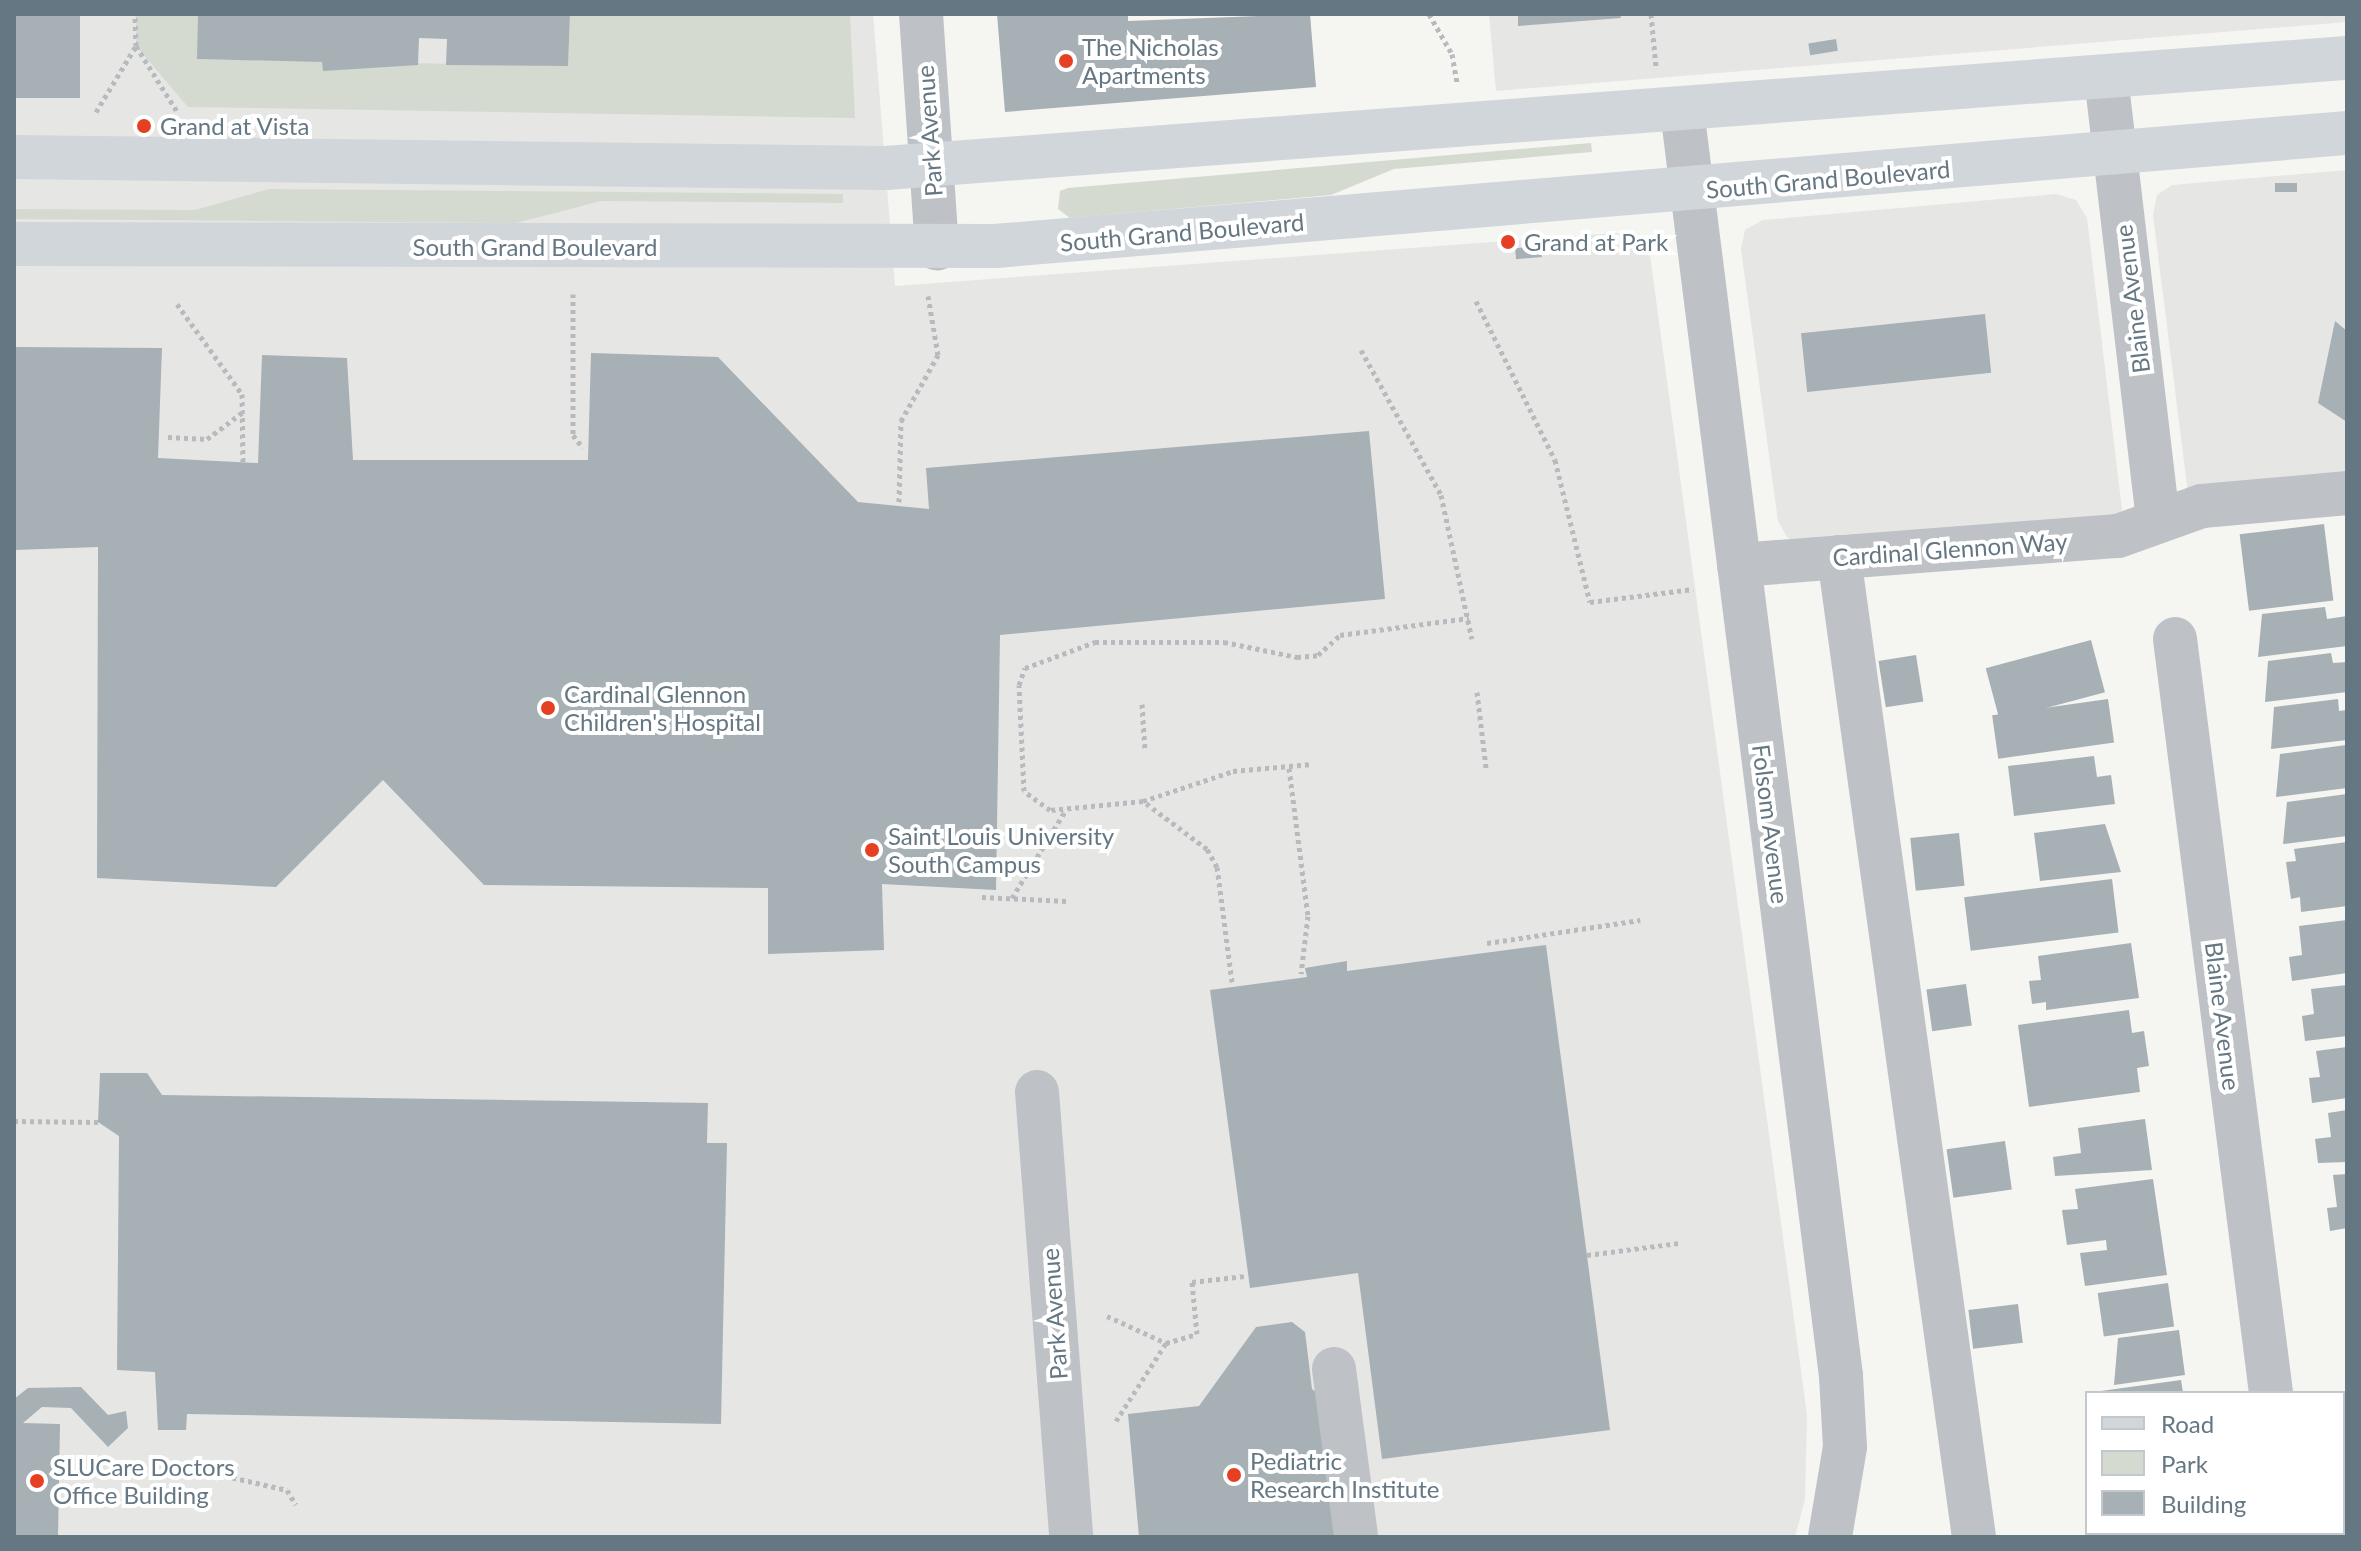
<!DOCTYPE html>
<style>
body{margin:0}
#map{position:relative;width:2361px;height:1551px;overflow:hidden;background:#f5f5f1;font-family:Lato,sans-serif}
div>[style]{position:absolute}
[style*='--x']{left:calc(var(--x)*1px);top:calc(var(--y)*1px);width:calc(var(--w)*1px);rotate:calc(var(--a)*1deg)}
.built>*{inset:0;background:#e6e6e5}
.green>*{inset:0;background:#d5dad0}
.building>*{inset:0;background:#a7b0b5;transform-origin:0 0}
.path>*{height:5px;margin-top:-2.5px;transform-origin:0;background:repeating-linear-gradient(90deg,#b8bbbd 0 4px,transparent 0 8px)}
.minor>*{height:44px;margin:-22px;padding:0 22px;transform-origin:22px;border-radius:22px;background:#bec2c6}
.major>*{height:44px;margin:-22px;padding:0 22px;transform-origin:22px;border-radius:22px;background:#d1d6da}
.dots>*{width:22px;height:22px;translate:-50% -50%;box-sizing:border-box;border:4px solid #fff;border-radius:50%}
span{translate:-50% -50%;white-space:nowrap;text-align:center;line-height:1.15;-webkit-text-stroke:8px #fff;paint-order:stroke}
.poi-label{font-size:24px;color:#647783}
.left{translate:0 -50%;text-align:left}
.street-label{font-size:24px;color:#647783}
.frame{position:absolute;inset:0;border:16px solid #647783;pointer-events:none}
.legend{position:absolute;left:2085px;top:1391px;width:260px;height:144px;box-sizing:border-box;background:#fff;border:2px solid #c1c9cd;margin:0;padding:10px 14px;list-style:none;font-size:24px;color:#647783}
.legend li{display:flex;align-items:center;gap:16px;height:40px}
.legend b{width:40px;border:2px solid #c1c9cd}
</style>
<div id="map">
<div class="built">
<div style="clip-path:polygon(14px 14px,873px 14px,895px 286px,1615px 233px,1641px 237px,1650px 255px,1807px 1415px,1805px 1499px,1795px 1537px,14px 1537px)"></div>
<div style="clip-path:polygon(1489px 14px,2347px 14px,2347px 22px,1496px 91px)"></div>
<div style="clip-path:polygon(2347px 170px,2347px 481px,2188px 494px,2153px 215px,2157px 195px,2172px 185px)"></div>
<div style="clip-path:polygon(2056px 194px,2076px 200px,2087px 218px,2122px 510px,2115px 517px,1801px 546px,1787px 537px,1778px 521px,1741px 249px,1745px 230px,1763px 220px)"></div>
</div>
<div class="green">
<div style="clip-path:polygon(136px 14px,198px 14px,198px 59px,568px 66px,570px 14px,850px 14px,855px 118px,188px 107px,136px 46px)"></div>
<div style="clip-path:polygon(1591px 143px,1592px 152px,1394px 169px,1331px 195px,1070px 218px,1058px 209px,1060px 191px,1068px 188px)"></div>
<div style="clip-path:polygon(269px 189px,843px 194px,843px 203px,601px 201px,516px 223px,14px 219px,14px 209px,195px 210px)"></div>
</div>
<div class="building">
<div style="left:14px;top:14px;width:66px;height:84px"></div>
<div style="clip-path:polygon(198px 14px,570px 14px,568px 66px,446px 65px,447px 39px,419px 38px,418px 65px,323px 71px,322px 62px,197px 59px)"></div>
<div style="clip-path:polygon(997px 14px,1128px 14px,1128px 21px,1310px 14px,1316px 87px,1005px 112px)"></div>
<div style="clip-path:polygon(1518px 14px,1620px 14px,1621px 18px,1518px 26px)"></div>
<div style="left:1836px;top:39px;width:12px;height:28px;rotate:81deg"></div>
<div style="left:2297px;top:183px;width:9px;height:22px;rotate:90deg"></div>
<div style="left:1541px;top:246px;width:11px;height:26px;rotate:85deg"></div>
<div style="left:1985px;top:314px;width:59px;height:185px;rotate:84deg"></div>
<div style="clip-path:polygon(2335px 321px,2347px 331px,2347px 422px,2318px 403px)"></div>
<div style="clip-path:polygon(14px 347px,162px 348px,158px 458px,258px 463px,262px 355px,347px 358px,353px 460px,588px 460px,591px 353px,718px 357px,858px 502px,929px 509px,926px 468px,1369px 431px,1385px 599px,1000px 635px,996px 890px,882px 884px,884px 950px,768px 954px,768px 888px,484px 885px,383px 780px,276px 887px,97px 878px,98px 547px,14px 550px)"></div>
<div style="left:2324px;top:524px;width:77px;height:85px;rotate:83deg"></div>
<div style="clip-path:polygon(2325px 607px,2327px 619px,2347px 616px,2347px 646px,2258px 657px,2262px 614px)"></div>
<div style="left:2091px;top:640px;width:54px;height:109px;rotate:75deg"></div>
<div style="clip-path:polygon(2331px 653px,2333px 663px,2347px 662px,2347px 692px,2265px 702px,2268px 661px)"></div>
<div style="left:1916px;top:655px;width:47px;height:38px;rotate:81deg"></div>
<div style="left:2108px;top:699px;width:44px;height:117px;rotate:82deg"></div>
<div style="clip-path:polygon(2338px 699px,2339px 711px,2347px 710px,2347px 740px,2271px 749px,2274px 707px)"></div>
<div style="clip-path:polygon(2346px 745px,2347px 788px,2276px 797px,2280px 754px)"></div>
<div style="clip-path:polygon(2094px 756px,2097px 777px,2111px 775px,2115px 804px,2014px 816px,2008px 766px)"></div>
<div style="clip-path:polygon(2347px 794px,2347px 836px,2283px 844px,2287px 802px)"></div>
<div style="clip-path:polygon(2105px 824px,2121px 872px,2040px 881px,2034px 833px)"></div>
<div style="left:1959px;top:833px;width:53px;height:49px;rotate:84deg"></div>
<div style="clip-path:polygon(2347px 842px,2347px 906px,2301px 912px,2300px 897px,2291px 899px,2286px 862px,2296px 861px,2294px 849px)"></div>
<div style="left:2112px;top:879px;width:54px;height:149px;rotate:83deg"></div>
<div style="clip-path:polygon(2347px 920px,2347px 973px,2292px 981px,2289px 957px,2302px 955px,2299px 926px)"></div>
<div style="clip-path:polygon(2131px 943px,2139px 998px,2046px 1010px,2046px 1002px,2032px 1004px,2029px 981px,2041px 980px,2038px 956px)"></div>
<div style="clip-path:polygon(1546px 945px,1610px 1430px,1382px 1459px,1358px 1273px,1250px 1288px,1210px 990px,1307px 977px,1305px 968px,1347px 961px,1347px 971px)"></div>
<div style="left:1966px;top:984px;width:42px;height:40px;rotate:82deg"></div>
<div style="clip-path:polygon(2347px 985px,2347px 1036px,2305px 1041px,2302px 1016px,2314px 1014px,2311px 989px)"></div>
<div style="clip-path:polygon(2129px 1010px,2132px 1033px,2144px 1031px,2149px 1066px,2137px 1068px,2140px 1092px,2029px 1107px,2018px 1025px)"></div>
<div style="clip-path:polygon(2347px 1047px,2347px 1098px,2312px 1103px,2309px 1078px,2320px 1077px,2316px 1051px)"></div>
<div style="clip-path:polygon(100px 1073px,147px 1073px,162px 1095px,708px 1103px,707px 1143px,727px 1143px,721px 1424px,187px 1414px,186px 1430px,158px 1430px,155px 1372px,117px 1370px,119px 1136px,98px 1122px)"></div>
<div style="clip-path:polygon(2347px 1110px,2347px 1162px,2318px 1163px,2315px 1139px,2331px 1137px,2328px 1113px)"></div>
<div style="clip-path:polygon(2145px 1119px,2152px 1170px,2055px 1176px,2053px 1157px,2081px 1153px,2078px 1128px)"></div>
<div style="left:2005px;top:1141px;width:49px;height:59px;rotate:82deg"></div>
<div style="clip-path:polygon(2347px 1174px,2347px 1228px,2330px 1231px,2327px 1208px,2337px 1207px,2333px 1175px)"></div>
<div style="clip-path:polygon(2153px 1179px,2167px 1275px,2085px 1286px,2080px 1253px,2107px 1250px,2106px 1240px,2067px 1245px,2062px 1210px,2078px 1209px,2075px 1189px)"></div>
<div style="left:2168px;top:1283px;width:44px;height:71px;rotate:82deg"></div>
<div style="left:2018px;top:1304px;width:39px;height:50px;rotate:83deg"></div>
<div style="clip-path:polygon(1292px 1322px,1305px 1332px,1312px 1389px,1326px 1399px,1343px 1537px,1139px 1537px,1128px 1414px,1199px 1406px,1256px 1327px)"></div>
<div style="clip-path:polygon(2179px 1330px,2185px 1375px,2114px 1385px,2118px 1338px)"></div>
<div style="clip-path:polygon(2181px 1380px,2183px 1393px,2101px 1393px,2101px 1391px)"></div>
<div style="clip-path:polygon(81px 1387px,108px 1415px,126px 1411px,128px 1428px,108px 1447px,71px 1408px,42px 1407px,23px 1423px,60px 1424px,58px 1537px,14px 1537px,14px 1399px,28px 1388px)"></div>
<div style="clip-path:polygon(2148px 1533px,2201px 1533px,2202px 1537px,2132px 1537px)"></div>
</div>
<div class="path">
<div style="--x:1429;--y:14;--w:46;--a:60.1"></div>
<div style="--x:1452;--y:54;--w:28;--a:80"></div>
<div style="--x:1651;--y:14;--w:53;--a:84.6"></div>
<div style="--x:136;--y:46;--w:79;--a:57.9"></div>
<div style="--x:96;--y:112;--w:77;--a:-58.8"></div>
<div style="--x:136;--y:46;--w:32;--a:-92"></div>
<div style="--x:573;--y:294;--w:141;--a:90"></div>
<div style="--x:573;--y:435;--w:16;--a:52"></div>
<div style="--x:1476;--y:301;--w:178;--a:63.6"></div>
<div style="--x:1555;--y:460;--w:146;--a:76.2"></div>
<div style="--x:1590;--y:602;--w:104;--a:-7.2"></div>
<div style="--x:177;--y:304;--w:111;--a:54.2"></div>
<div style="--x:242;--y:394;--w:68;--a:89.2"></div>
<div style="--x:1361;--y:350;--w:166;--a:61.1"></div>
<div style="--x:1441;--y:495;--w:147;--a:77.9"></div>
<div style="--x:168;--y:437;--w:39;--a:3"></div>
<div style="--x:207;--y:439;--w:45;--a:-36.9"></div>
<div style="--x:899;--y:502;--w:81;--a:-88.6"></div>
<div style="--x:901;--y:421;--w:76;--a:-60.7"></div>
<div style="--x:938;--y:355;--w:60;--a:-99.6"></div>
<div style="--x:1477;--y:692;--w:77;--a:83.2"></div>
<div style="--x:1142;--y:704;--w:47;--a:86.3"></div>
<div style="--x:1289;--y:768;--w:149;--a:82.7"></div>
<div style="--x:1308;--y:916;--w:58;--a:96.9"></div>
<div style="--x:1143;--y:801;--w:95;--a:-18.4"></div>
<div style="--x:1233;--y:771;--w:79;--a:-5.1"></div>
<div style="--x:982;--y:897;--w:85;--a:2.7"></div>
<div style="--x:1012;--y:898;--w:103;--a:-58.5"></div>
<div style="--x:1487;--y:943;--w:155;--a:-8.5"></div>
<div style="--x:1232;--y:982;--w:116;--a:-97.4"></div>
<div style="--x:1217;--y:867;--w:21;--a:-119"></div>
<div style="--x:1207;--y:849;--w:80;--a:-143.1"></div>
<div style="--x:1143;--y:801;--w:93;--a:174.5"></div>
<div style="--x:1050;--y:810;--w:32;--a:-144"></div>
<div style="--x:1024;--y:791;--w:106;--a:-92.7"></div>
<div style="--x:1019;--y:685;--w:18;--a:-71"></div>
<div style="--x:1025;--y:668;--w:75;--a:-20.4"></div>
<div style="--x:1095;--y:642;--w:129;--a:0"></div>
<div style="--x:1224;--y:642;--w:75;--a:11.6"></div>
<div style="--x:1297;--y:657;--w:21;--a:-5"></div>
<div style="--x:1318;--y:655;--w:30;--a:-42"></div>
<div style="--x:1340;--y:635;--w:130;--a:-7.5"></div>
<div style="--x:14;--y:1121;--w:84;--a:0.7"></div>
<div style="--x:1587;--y:1255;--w:94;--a:-7.4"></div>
<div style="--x:1107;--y:1316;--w:65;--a:24.6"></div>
<div style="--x:1166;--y:1343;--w:32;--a:-16"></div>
<div style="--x:1197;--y:1334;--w:52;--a:-95.5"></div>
<div style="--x:1192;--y:1282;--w:53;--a:-6.5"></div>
<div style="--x:1116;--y:1421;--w:93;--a:-57.3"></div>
<div style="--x:209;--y:1472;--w:80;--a:13"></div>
<div style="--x:287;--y:1490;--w:17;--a:59"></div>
</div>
<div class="minor">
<div style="--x:921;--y:14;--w:235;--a:86.1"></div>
<div style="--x:2106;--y:77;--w:447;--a:83.3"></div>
<div style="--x:1682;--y:110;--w:1276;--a:82.84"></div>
<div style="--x:1841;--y:1376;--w:71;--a:86.8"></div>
<div style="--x:1845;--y:1447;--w:91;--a:99.5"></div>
<div style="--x:1839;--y:557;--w:989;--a:82.16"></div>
<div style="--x:1739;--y:565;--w:380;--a:-4.4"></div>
<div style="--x:2118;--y:536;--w:89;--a:-19.7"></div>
<div style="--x:2202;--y:506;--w:146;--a:-5.1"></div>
<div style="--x:2175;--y:639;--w:760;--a:82.74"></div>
<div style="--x:1037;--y:1092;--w:446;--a:85.6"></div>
<div style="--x:1334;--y:1369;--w:169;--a:82.5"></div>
<div style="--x:2289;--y:1533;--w:4;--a:90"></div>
</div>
<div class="major">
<div style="--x:14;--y:157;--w:872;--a:0.72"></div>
<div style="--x:886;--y:168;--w:1465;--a:-4.31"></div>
<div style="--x:14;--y:244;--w:981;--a:0.12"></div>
<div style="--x:995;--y:246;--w:1357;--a:-4.78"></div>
</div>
<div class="dots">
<div style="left:1066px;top:61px;background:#e54022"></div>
<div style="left:144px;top:126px;background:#e54022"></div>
<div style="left:1508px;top:242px;background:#e54022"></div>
<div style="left:548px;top:708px;background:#e54022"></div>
<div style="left:872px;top:850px;background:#e54022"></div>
<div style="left:1234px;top:1475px;background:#e54022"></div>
<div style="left:37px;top:1481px;background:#e54022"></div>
</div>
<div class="poi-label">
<span class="left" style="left:1082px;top:61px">The Nicholas<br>Apartments</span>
<span class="left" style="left:160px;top:126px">Grand at Vista</span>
<span class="left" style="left:1524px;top:242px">Grand at Park</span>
<span class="left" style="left:564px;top:708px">Cardinal Glennon<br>Children's Hospital</span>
<span class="left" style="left:888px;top:850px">Saint Louis University<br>South Campus</span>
<span class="left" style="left:1250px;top:1475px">Pediatric<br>Research Institute</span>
<span class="left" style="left:53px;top:1481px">SLUCare Doctors<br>Office Building</span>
</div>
<div class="street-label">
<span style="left:929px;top:131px;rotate:-94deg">Park Avenue</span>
<span style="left:1828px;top:179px;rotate:-5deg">South Grand Boulevard</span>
<span style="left:1182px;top:232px;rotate:-5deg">South Grand Boulevard</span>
<span style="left:535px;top:247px">South Grand Boulevard</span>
<span style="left:2132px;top:299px;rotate:-97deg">Blaine Avenue</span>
<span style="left:1950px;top:549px;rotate:-4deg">Cardinal Glennon Way</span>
<span style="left:1771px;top:824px;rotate:83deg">Folsom Avenue</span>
<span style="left:2223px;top:1016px;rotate:83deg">Blaine Avenue</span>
<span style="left:1054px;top:1314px;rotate:-94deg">Park Avenue</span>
</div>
<div class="frame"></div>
<ul class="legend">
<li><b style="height:10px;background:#d1d6da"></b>Road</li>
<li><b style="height:22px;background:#d5dad0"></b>Park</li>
<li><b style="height:22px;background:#a7b0b5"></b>Building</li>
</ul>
</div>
